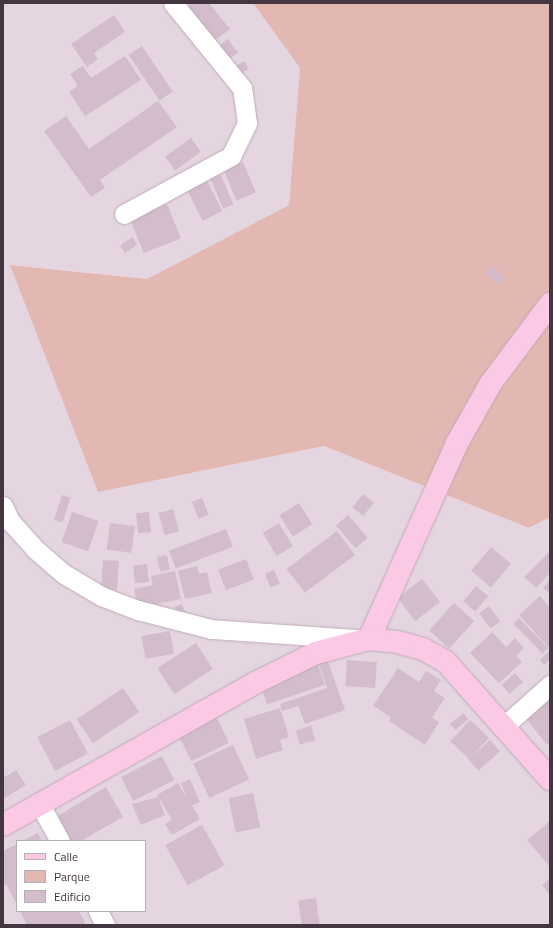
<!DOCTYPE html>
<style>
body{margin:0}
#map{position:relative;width:553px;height:928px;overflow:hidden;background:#f2e6ee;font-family:"Titillium Web",sans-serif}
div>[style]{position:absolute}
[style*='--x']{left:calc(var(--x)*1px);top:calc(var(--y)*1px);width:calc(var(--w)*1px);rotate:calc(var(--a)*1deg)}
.residential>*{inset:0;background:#e5d5e0}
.green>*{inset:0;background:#e4b8b2}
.building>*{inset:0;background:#d3bdcd;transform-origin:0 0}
.roads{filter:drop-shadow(0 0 1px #bdaab6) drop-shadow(0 0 1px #bdaab6)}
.street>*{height:19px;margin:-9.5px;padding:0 9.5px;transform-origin:9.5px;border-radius:9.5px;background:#fff}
.secondary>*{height:22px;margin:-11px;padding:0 11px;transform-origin:11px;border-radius:11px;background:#fbc8e5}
span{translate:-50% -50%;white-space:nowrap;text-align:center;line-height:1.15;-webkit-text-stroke:3px #fff;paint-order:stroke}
.frame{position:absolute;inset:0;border:4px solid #443640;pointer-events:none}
.legend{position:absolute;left:16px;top:840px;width:130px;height:72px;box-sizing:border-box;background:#fff;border:1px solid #b4afb3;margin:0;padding:5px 7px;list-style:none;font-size:12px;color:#443640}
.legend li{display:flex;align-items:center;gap:8px;height:20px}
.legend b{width:20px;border:1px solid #b4afb3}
</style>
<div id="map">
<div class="residential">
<div style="clip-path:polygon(evenodd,3px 3px,253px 3px,300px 68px,289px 205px,147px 279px,11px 265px,98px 492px,324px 446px,529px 528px,550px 517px,550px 925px,3px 925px,3px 3px,17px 841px,145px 841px,145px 911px,17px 911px,17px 841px)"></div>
</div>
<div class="green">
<div style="clip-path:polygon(253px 3px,550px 3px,550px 517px,529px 528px,324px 446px,98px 492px,10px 265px,147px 279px,289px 205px,300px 68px)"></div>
</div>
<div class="building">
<div style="clip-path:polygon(192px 3px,209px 3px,230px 29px,211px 43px,184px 9px)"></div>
<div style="clip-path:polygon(114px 15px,125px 32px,94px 53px,98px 59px,87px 67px,71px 44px)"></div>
<div style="left:228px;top:39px;width:17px;height:17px;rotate:54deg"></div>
<div style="left:142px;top:46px;width:55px;height:16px;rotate:56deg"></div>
<div style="clip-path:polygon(125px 56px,141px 80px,85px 116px,69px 92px,78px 86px,70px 74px,83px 66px,91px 78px)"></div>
<div style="left:244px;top:61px;width:9px;height:13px;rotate:58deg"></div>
<div style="clip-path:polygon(158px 101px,177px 127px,100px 180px,105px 188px,91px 197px,44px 131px,66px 116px,89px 149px)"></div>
<div style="left:191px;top:138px;width:17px;height:32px;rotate:54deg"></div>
<div style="left:243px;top:162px;width:33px;height:21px;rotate:67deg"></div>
<div style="left:220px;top:173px;width:34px;height:11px;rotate:67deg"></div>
<div style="left:206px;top:179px;width:36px;height:22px;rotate:63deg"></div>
<div style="left:167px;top:204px;width:37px;height:40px;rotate:68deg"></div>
<div style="left:132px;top:237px;width:9px;height:15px;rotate:54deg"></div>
<div style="left:493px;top:266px;width:17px;height:10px;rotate:45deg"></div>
<div style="left:363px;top:494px;width:14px;height:17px;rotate:39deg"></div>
<div style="left:62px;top:495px;width:9px;height:26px;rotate:18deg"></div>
<div style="left:202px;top:498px;width:18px;height:11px;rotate:68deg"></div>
<div style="left:299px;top:503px;width:25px;height:23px;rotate:58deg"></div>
<div style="left:173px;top:509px;width:23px;height:15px;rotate:75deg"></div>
<div style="left:72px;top:512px;width:28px;height:32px;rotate:19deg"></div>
<div style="left:149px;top:512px;width:20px;height:13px;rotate:84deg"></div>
<div style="left:348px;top:515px;width:30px;height:16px;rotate:49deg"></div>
<div style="left:110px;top:523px;width:25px;height:27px;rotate:7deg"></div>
<div style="left:279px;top:523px;width:27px;height:19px;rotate:59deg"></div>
<div style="left:226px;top:529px;width:19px;height:61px;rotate:69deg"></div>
<div style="left:337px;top:531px;width:30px;height:63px;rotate:53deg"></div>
<div style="left:491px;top:547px;width:26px;height:31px;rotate:40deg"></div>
<div style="clip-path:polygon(550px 551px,550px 573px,536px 588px,524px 577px)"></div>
<div style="left:167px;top:555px;width:15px;height:10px;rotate:79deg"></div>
<div style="left:246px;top:559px;width:22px;height:30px;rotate:69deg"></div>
<div style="left:103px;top:560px;width:16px;height:29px;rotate:4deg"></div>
<div style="left:147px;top:564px;width:18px;height:14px;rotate:84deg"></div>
<div style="clip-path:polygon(197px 566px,199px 574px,207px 572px,212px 593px,185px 599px,178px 571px)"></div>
<div style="left:274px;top:570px;width:15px;height:10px;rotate:67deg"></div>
<div style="clip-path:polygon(175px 571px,181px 599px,138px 608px,134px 589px,153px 585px,151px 576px)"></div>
<div style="left:422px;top:579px;width:29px;height:31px;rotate:52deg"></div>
<div style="clip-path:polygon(550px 580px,550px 594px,543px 588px)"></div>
<div style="left:476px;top:586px;width:16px;height:20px;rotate:40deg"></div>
<div style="clip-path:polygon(540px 596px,550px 608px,550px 649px,519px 615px)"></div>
<div style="left:454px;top:603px;width:27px;height:37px;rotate:42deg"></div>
<div style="left:182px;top:604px;width:9px;height:8px;rotate:69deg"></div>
<div style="left:489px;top:606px;width:19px;height:12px;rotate:54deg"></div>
<div style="left:519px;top:618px;width:42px;height:8px;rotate:46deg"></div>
<div style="left:170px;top:631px;width:23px;height:29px;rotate:80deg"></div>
<div style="clip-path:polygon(492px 632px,506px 647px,515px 638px,524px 648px,516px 656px,522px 662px,499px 683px,470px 653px)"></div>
<div style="left:196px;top:643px;width:31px;height:46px;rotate:57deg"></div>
<div style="clip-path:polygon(550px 650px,550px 660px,544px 665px,540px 660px)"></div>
<div style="clip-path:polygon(325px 653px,345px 710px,305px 724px,298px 706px,282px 711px,280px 704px,327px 688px,316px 656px)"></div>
<div style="left:347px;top:660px;width:30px;height:26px;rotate:4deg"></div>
<div style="left:317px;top:662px;width:24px;height:61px;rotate:71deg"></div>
<div style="clip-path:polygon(398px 668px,419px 682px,426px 671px,441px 680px,434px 691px,445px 698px,432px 718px,439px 722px,425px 745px,389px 721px,391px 717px,373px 706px)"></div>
<div style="left:515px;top:673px;width:12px;height:18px;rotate:48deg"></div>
<div style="left:123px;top:688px;width:29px;height:56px;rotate:56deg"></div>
<div style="clip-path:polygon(550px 693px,550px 743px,547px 745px,521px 712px)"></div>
<div style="clip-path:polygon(280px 708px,289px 737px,280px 740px,283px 750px,256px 759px,244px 719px)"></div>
<div style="left:463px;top:713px;width:8px;height:17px;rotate:50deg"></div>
<div style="left:215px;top:714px;width:32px;height:42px;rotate:64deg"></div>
<div style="left:70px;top:720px;width:38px;height:37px;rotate:62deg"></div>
<div style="left:470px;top:720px;width:26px;height:29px;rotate:43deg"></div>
<div style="left:311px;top:726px;width:15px;height:16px;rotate:74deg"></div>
<div style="left:490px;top:740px;width:15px;height:29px;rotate:48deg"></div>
<div style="left:233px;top:745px;width:38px;height:44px;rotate:65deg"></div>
<div style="left:162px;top:756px;width:27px;height:46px;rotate:63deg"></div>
<div style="clip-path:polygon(16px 770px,26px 785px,3px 799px,3px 774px,5px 777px)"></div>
<div style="left:190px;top:779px;width:25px;height:10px;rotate:67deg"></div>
<div style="clip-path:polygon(178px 783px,200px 819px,172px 835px,165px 824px,172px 820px,157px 795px)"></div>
<div style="clip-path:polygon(106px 787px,123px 817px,81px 841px,68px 841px,54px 818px)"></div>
<div style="left:253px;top:793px;width:35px;height:25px;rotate:78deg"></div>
<div style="clip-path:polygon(158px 797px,165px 815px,141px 825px,132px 804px)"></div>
<div style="clip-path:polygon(550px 821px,550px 867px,527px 840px)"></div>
<div style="left:202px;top:825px;width:46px;height:42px;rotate:61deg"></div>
<div style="clip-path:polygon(38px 833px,42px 841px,22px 841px)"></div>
<div style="clip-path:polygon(17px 844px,17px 905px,6px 884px,3px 886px,3px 851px)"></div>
<div style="clip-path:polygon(550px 879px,550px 895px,542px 885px)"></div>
<div style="left:316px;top:898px;width:27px;height:18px;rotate:82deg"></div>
<div style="clip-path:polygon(20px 911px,79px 911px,86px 925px,27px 925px)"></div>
</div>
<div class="roads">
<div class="street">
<div style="--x:124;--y:214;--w:122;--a:-28.5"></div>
<div style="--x:231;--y:156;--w:37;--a:-64"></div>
<div style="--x:247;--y:123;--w:35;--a:-98"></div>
<div style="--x:242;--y:88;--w:109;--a:-129.1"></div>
<div style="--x:3;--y:506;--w:17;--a:65"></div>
<div style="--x:10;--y:521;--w:38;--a:48"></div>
<div style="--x:35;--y:549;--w:38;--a:41"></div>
<div style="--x:64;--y:574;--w:43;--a:30.7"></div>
<div style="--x:101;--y:596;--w:40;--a:21"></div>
<div style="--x:138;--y:610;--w:75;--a:14.6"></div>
<div style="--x:211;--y:629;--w:147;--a:3.9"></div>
<div style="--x:504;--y:726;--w:62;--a:-41.7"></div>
<div style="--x:39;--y:803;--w:43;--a:61.1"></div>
<div style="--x:98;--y:911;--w:16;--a:63"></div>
</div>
<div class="secondary">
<div style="--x:369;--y:639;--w:213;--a:-65.8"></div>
<div style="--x:456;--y:445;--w:71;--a:-60.6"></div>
<div style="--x:491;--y:383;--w:99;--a:-53.2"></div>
<div style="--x:3;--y:825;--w:289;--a:-29.4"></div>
<div style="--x:255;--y:683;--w:68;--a:-26.2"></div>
<div style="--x:316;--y:653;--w:55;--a:-14.8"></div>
<div style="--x:369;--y:639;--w:28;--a:6"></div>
<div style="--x:397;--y:642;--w:27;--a:15"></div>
<div style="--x:423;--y:649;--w:26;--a:29"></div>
<div style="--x:446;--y:662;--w:157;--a:48.4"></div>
</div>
</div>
<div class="frame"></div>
<ul class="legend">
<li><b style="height:5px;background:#fbc8e5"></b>Calle</li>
<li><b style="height:11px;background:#e4b8b2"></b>Parque</li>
<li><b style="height:11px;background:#d3bdcd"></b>Edificio</li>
</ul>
</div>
